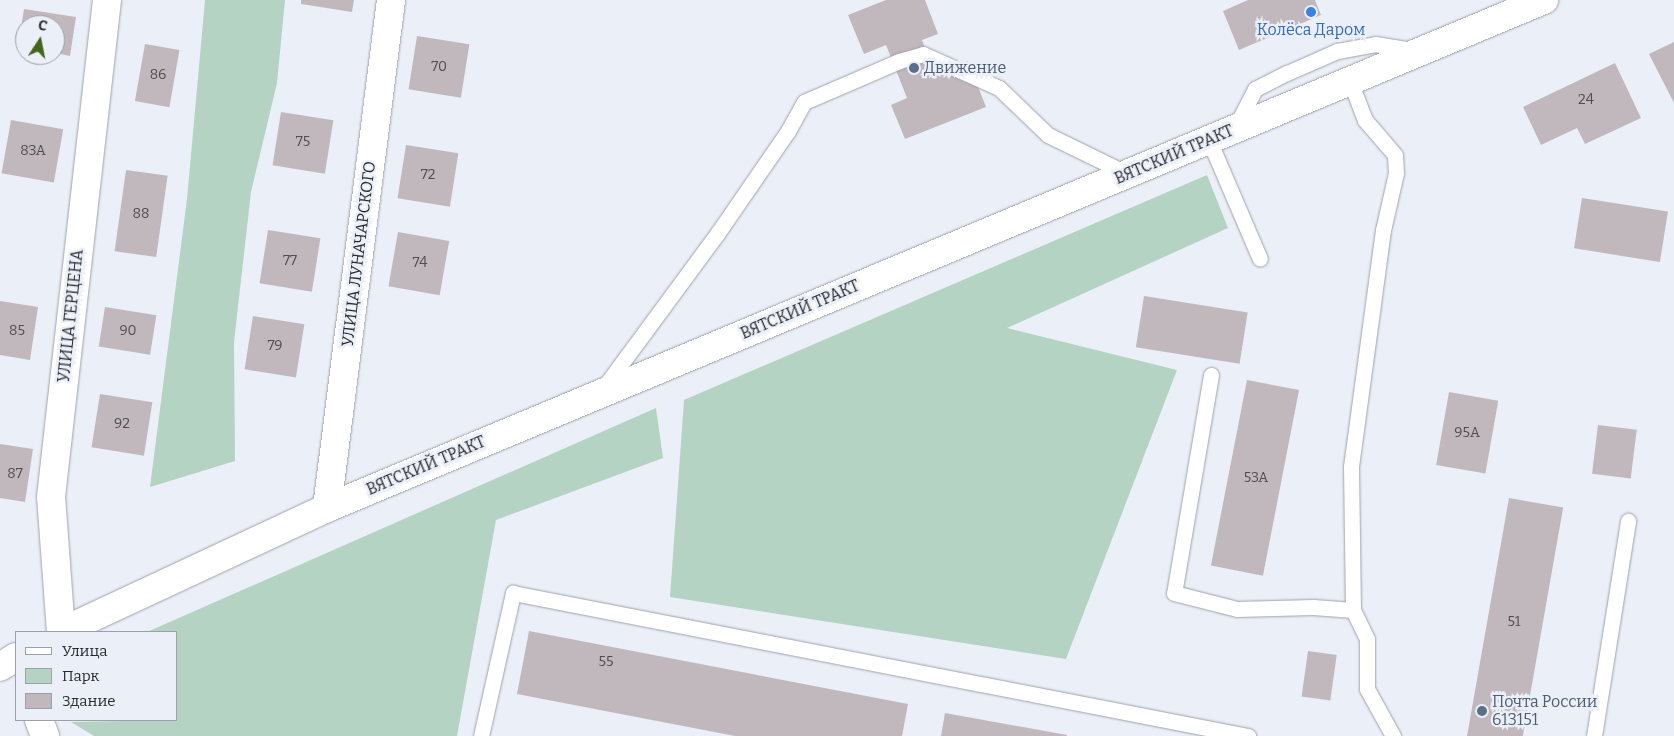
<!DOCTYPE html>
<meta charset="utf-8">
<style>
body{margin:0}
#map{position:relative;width:1674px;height:736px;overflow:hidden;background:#ebeff8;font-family:Bitter,serif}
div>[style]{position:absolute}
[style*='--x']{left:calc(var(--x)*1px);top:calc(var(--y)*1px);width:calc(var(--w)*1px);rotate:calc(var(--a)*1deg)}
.green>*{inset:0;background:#b4d3c3}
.building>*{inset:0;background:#c1b8be;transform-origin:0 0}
.roads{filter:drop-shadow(0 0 1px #9ea2aa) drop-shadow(0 0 1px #9ea2aa)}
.lane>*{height:15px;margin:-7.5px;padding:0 7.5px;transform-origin:7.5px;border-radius:7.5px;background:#fff}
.street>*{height:28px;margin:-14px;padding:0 14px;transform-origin:14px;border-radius:14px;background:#fff}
.secondary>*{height:28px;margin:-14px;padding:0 14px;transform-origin:14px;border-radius:14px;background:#fff}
.dots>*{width:14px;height:14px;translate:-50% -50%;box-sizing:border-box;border:2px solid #ebeff8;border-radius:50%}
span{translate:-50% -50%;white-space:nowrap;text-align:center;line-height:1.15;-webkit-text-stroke:4.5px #ebeff8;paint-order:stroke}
.number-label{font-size:14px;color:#4e4e51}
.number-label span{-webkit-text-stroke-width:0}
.shop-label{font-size:16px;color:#366cbe}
.service-label{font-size:16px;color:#4e5e75}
.left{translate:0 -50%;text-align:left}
.street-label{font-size:16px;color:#282a2d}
.legend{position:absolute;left:15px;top:631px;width:162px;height:90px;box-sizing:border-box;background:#ebeff8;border:1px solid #9da0a7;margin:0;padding:6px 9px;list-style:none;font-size:15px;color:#282a2d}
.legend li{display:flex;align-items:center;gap:10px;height:25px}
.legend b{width:25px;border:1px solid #9da0a7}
.north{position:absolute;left:15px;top:15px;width:50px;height:50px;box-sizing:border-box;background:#ebeff8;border:1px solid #9da0a7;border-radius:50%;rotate:11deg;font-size:14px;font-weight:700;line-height:20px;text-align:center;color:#282a2d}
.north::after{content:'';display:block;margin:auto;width:18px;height:22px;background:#43661e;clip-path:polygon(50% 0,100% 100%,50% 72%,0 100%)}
</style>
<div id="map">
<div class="green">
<div style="clip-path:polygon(205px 0,285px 0,277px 83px,251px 192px,234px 342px,235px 461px,150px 487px,187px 199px)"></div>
<div style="clip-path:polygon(1207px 175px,1228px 228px,1007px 328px,1177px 370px,1066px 659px,670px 597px,684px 400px)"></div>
<div style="clip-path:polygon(656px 408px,663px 458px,496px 520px,457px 736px,94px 736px,71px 722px,176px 720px,176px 632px,147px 632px)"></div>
</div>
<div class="building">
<div style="clip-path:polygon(301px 0,354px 0,352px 12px,301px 4px)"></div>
<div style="clip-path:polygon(886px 0,925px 0,938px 34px,922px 40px,935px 74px,968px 61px,986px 107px,905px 139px,891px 105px,907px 98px,886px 45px,864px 54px,848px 15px)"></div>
<div style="clip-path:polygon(1248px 0,1315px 0,1321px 15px,1239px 50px,1223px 11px)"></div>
<div style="clip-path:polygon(24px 9px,76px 17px,70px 56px,55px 53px,55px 25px,25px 25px,25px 49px,18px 48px)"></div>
<div style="left:417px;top:36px;width:53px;height:54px;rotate:9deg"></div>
<div style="clip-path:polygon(1674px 42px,1674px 103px,1649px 54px)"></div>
<div style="left:145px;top:44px;width:35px;height:58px;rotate:10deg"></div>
<div style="clip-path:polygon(1615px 63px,1641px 118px,1585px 144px,1577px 128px,1541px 145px,1523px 107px)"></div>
<div style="left:281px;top:112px;width:53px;height:54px;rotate:9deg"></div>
<div style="left:11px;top:120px;width:53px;height:54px;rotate:10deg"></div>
<div style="left:406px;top:145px;width:53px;height:54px;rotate:9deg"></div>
<div style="left:126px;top:170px;width:42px;height:82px;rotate:8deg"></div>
<div style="left:1582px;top:198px;width:87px;height:51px;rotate:9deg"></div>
<div style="left:268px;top:230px;width:53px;height:54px;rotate:9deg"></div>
<div style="left:398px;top:232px;width:52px;height:55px;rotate:10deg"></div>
<div style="left:1144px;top:296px;width:105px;height:52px;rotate:9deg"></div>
<div style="clip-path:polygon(0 301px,38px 307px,30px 360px,0 355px)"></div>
<div style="left:105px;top:307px;width:52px;height:40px;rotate:9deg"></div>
<div style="left:253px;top:316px;width:52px;height:54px;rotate:9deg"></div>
<div style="left:1247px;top:380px;width:53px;height:189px;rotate:11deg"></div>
<div style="left:1449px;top:392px;width:50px;height:74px;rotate:10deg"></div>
<div style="left:100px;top:394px;width:53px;height:54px;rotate:9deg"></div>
<div style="left:1598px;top:425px;width:39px;height:49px;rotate:7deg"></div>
<div style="clip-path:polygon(0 444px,33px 449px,25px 502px,0 498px)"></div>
<div style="left:1509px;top:498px;width:55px;height:242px;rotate:10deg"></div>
<div style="clip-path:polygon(529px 631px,908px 704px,902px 736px,735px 736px,517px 694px)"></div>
<div style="left:1308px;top:651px;width:29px;height:46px;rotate:8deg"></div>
<div style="clip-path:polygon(945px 713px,1067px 735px,1067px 736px,941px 736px)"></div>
</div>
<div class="roads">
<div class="lane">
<div style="--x:1350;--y:81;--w:42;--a:69"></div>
<div style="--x:1365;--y:120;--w:46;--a:49.4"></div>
<div style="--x:1395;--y:155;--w:18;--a:87"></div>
<div style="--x:1396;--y:173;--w:58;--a:102.8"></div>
<div style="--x:1383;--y:230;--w:239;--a:97.7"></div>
<div style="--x:1351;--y:467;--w:143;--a:89.2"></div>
<div style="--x:1235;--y:128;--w:44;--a:-62.9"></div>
<div style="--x:1255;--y:89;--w:36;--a:-27"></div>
<div style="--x:1287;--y:73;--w:55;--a:-23.7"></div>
<div style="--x:1337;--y:51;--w:39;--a:-10"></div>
<div style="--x:1375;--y:44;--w:38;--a:9"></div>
<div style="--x:1209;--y:140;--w:129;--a:66.8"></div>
<div style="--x:1211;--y:375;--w:221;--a:99.6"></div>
<div style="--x:1174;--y:593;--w:65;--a:14.3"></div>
<div style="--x:1237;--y:609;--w:76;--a:-1.5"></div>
<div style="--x:1313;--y:607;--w:40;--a:4.3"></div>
<div style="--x:1353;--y:610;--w:32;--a:64"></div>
<div style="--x:1367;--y:639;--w:50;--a:90"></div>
<div style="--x:1367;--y:689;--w:54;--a:61"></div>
<div style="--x:602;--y:390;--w:194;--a:-53.6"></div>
<div style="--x:717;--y:234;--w:125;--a:-55.4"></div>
<div style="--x:788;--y:131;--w:33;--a:-61"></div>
<div style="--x:804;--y:102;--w:103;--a:-23.3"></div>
<div style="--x:899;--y:61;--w:25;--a:-16"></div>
<div style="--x:923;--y:54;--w:83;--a:24.1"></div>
<div style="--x:999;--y:88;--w:68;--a:43.8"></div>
<div style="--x:1048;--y:135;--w:89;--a:26"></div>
<div style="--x:481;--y:736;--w:147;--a:-77.4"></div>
<div style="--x:513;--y:593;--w:749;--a:11.01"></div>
<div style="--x:1594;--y:736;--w:218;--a:-81"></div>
</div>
<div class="street">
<div style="--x:327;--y:508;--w:512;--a:-82.82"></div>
<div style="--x:61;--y:632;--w:135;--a:-94.2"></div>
<div style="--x:51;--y:497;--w:500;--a:-83.57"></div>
</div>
<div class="secondary">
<div style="--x:61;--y:632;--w:293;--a:-25"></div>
<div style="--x:327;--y:508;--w:1319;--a:-22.66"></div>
<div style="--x:0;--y:667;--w:19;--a:-32"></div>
<div style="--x:39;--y:720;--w:17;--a:69"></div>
</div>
</div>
<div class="dots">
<div style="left:1311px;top:12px;background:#3f7fe0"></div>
<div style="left:914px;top:68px;background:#5c6f8a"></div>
<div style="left:1482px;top:711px;background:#5c6f8a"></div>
</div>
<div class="number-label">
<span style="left:439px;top:67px">70</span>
<span style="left:158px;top:75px">86</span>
<span style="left:1586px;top:100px">24</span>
<span style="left:303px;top:142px">75</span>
<span style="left:33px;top:151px">83А</span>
<span style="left:428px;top:175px">72</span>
<span style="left:141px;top:214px">88</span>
<span style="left:290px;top:261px">77</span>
<span style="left:420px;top:263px">74</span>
<span style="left:17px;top:331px">85</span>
<span style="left:128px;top:331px">90</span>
<span style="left:275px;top:346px">79</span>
<span style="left:122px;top:424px">92</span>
<span style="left:1467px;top:433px">95А</span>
<span style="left:15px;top:474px">87</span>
<span style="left:1256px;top:478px">53А</span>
<span style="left:1514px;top:622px">51</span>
<span style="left:606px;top:662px">55</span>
</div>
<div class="shop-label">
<span style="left:1311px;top:30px">Колёса Даром</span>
</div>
<div class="service-label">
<span class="left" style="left:924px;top:68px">Движение</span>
<span class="left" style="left:1492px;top:711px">Почта России<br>613151</span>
</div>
<div class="street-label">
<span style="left:1174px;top:155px;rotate:-23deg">ВЯТСКИЙ ТРАКТ</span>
<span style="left:359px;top:254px;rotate:-83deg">УЛИЦА ЛУНАЧАРСКОГО</span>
<span style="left:800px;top:310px;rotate:-23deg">ВЯТСКИЙ ТРАКТ</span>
<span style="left:71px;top:316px;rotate:-84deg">УЛИЦА ГЕРЦЕНА</span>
<span style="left:426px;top:466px;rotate:-23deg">ВЯТСКИЙ ТРАКТ</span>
</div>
<ul class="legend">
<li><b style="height:6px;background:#fff"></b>Улица</li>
<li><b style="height:14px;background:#b4d3c3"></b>Парк</li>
<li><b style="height:14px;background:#c1b8be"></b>Здание</li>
</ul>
<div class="north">С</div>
</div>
